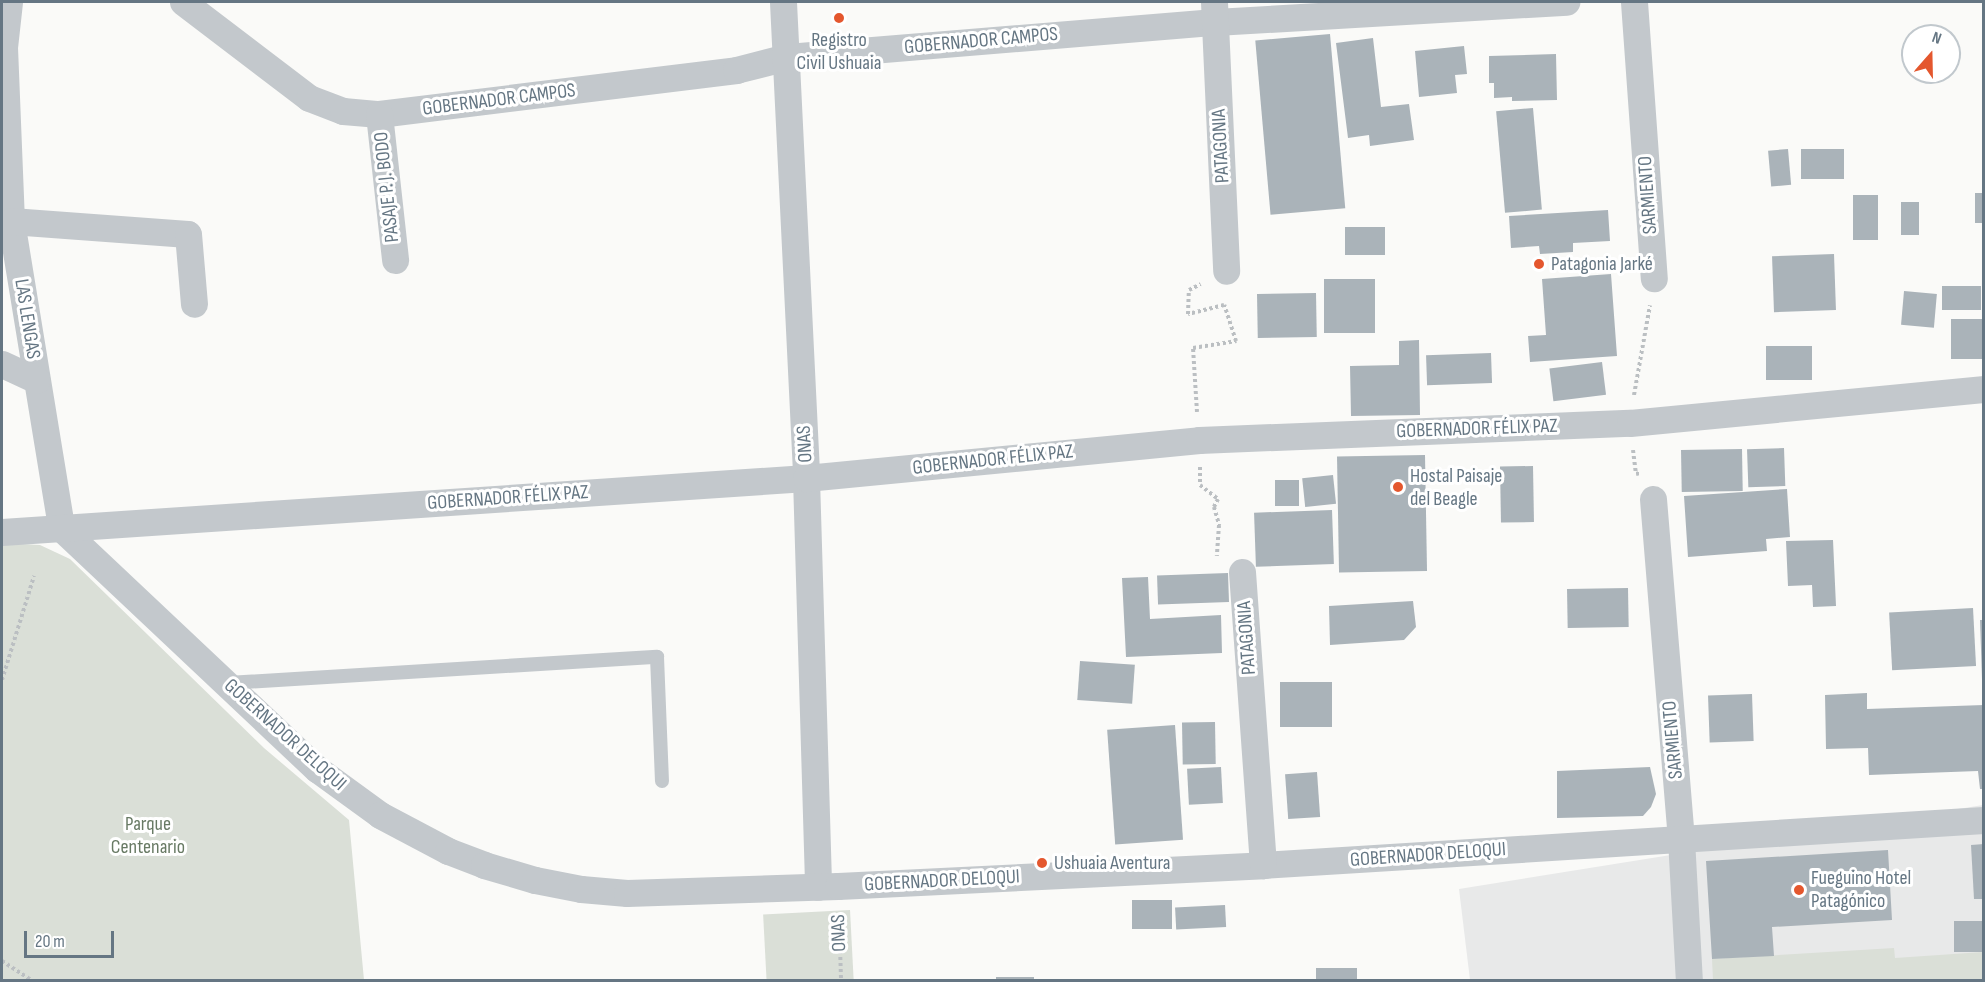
<!DOCTYPE html>
<meta charset="utf-8">
<style>
body{margin:0}
#map{position:relative;width:1985px;height:982px;overflow:hidden;background:#fafaf8;font-family:"Sofia Sans Condensed",sans-serif}
div>[style]{position:absolute}
[style*='--x']{left:calc(var(--x)*1px);top:calc(var(--y)*1px);width:calc(var(--w)*1px);rotate:calc(var(--a)*1deg)}
.built>*{inset:0;background:#e8e9e9}
.green>*{inset:0;background:#dadfd7;transform-origin:0 0}
.building>*{inset:0;background:#aab3b9;transform-origin:0 0}
.path>*{height:4px;margin-top:-2px;transform-origin:0;background:repeating-linear-gradient(90deg,#bbbfc2 0 3px,transparent 0 6px)}
.lane>*{height:14px;margin:-7px;padding:0 7px;transform-origin:7px;border-radius:7px;background:#c3c8cc}
.street>*{height:27px;margin:-13.5px;padding:0 13.5px;transform-origin:13.5px;border-radius:13.5px;background:#c3c8cc}
.dots>*{width:16px;height:16px;translate:-50% -50%;box-sizing:border-box;border:3px solid #fff;border-radius:50%}
span{translate:-50% -50%;white-space:nowrap;text-align:center;line-height:1.15;-webkit-text-stroke:6px #fff;paint-order:stroke}
.poi-label{font-size:20px;color:#657683}
.left{translate:0 -50%;text-align:left}
.street-label{font-size:20px;color:#657683}
.park-label{font-size:20px;color:#687a64}
.frame{position:absolute;inset:0;border:3px solid #657683;pointer-events:none}
.north{position:absolute;left:1901px;top:24px;width:60px;height:60px;box-sizing:border-box;background:#fff;border:2px solid #c1c8cd;border-radius:50%;rotate:20deg;font-size:16px;font-weight:700;line-height:24px;text-align:center;color:#657683}
.north::after{content:'';display:block;margin:auto;width:21px;height:27px;background:#e4572e;clip-path:polygon(50% 0,100% 100%,50% 72%,0 100%)}
.scale{position:absolute;left:24px;top:931px;width:90px;height:27px;box-sizing:border-box;border:3px solid #657683;border-top:0;padding-left:8px;font-size:18px;line-height:21px;white-space:nowrap;color:#657683;-webkit-text-stroke:4px #fff;paint-order:stroke}
</style>
<div id="map">
<div class="built">
<div style="clip-path:polygon(1983px 805px,1983px 980px,1470px 980px,1459px 889px)"></div>
</div>
<div class="green">
<div style="clip-path:polygon(2px 543px,40px 545px,70px 559px,264px 748px,349px 820px,364px 980px,2px 980px)"></div>
<div style="left:850px;top:910px;width:70px;height:87px;rotate:87deg"></div>
<div style="clip-path:polygon(1894px 948px,1895px 958px,1983px 952px,1983px 980px,1713px 980px,1712px 959px)"></div>
</div>
<div class="building">
<div style="left:1330px;top:34px;width:175px;height:75px;rotate:85deg"></div>
<div style="clip-path:polygon(1373px 38px,1381px 107px,1409px 104px,1414px 140px,1370px 146px,1369px 135px,1348px 138px,1336px 43px)"></div>
<div style="clip-path:polygon(1464px 46px,1467px 74px,1455px 75px,1457px 93px,1419px 97px,1415px 51px)"></div>
<div style="clip-path:polygon(1556px 54px,1557px 100px,1512px 101px,1512px 97px,1494px 98px,1494px 83px,1489px 83px,1489px 56px)"></div>
<div style="left:1533px;top:108px;width:102px;height:37px;rotate:85deg"></div>
<div style="left:1788px;top:149px;width:36px;height:20px;rotate:85deg"></div>
<div style="left:1844px;top:149px;width:30px;height:43px;rotate:90deg"></div>
<div style="left:1975px;top:193px;width:9px;height:30px"></div>
<div style="left:1853px;top:195px;width:25px;height:45px"></div>
<div style="left:1901px;top:202px;width:18px;height:33px"></div>
<div style="clip-path:polygon(1608px 210px,1610px 241px,1573px 243px,1573px 252px,1540px 254px,1539px 246px,1511px 248px,1509px 216px)"></div>
<div style="left:1385px;top:227px;width:28px;height:40px;rotate:90deg"></div>
<div style="left:1834px;top:254px;width:56px;height:62px;rotate:88deg"></div>
<div style="clip-path:polygon(1611px 274px,1617px 356px,1530px 362px,1528px 336px,1546px 335px,1542px 279px)"></div>
<div style="left:1324px;top:279px;width:51px;height:54px"></div>
<div style="left:1942px;top:286px;width:39px;height:24px"></div>
<div style="left:1904px;top:291px;width:33px;height:34px;rotate:5deg"></div>
<div style="left:1316px;top:293px;width:44px;height:59px;rotate:89deg"></div>
<div style="left:1984px;top:319px;width:40px;height:33px;rotate:90deg"></div>
<div style="clip-path:polygon(1419px 340px,1420px 415px,1351px 416px,1350px 366px,1399px 365px,1399px 341px)"></div>
<div style="left:1766px;top:346px;width:46px;height:34px"></div>
<div style="left:1491px;top:353px;width:30px;height:65px;rotate:88deg"></div>
<div style="left:1602px;top:362px;width:33px;height:53px;rotate:83deg"></div>
<div style="left:1784px;top:448px;width:38px;height:37px;rotate:88deg"></div>
<div style="left:1742px;top:449px;width:42px;height:61px;rotate:89deg"></div>
<div style="left:1425px;top:455px;width:116px;height:88px;rotate:89deg"></div>
<div style="left:1533px;top:466px;width:56px;height:33px;rotate:89deg"></div>
<div style="left:1333px;top:475px;width:29px;height:31px;rotate:84deg"></div>
<div style="left:1299px;top:480px;width:26px;height:24px;rotate:90deg"></div>
<div style="clip-path:polygon(1787px 489px,1790px 537px,1766px 539px,1767px 551px,1688px 557px,1684px 496px)"></div>
<div style="left:1332px;top:510px;width:54px;height:78px;rotate:88deg"></div>
<div style="clip-path:polygon(1833px 540px,1836px 606px,1813px 607px,1812px 585px,1788px 586px,1786px 541px)"></div>
<div style="left:1228px;top:573px;width:29px;height:71px;rotate:88deg"></div>
<div style="clip-path:polygon(1148px 577px,1150px 619px,1221px 615px,1222px 653px,1126px 657px,1122px 578px)"></div>
<div style="left:1628px;top:588px;width:39px;height:61px;rotate:89deg"></div>
<div style="clip-path:polygon(1413px 601px,1416px 627px,1404px 640px,1330px 645px,1329px 606px)"></div>
<div style="left:1973px;top:608px;width:58px;height:84px;rotate:87deg"></div>
<div style="clip-path:polygon(1980px 620px,1984px 620px,1984px 679px,1982px 679px)"></div>
<div style="left:1080px;top:661px;width:55px;height:39px;rotate:4deg"></div>
<div style="left:1280px;top:682px;width:52px;height:45px"></div>
<div style="clip-path:polygon(1867px 693px,1867px 709px,1984px 705px,1984px 789px,1980px 789px,1978px 771px,1869px 775px,1868px 748px,1826px 749px,1825px 695px)"></div>
<div style="left:1752px;top:694px;width:47px;height:44px;rotate:88deg"></div>
<div style="left:1215px;top:722px;width:42px;height:33px;rotate:89deg"></div>
<div style="left:1175px;top:725px;width:115px;height:68px;rotate:86deg"></div>
<div style="left:1221px;top:767px;width:36px;height:34px;rotate:87deg"></div>
<div style="clip-path:polygon(1650px 767px,1656px 794px,1651px 807px,1643px 816px,1557px 818px,1557px 771px)"></div>
<div style="left:1317px;top:772px;width:45px;height:32px;rotate:86deg"></div>
<div style="clip-path:polygon(1984px 844px,1984px 899px,1974px 899px,1971px 845px)"></div>
<div style="clip-path:polygon(1888px 850px,1892px 920px,1772px 927px,1774px 956px,1712px 959px,1706px 861px)"></div>
<div style="left:1172px;top:900px;width:29px;height:40px;rotate:90deg"></div>
<div style="left:1225px;top:905px;width:22px;height:50px;rotate:87deg"></div>
<div style="left:1984px;top:921px;width:31px;height:30px;rotate:90deg"></div>
<div style="left:1316px;top:968px;width:41px;height:12px"></div>
<div style="left:996px;top:977px;width:38px;height:3px"></div>
</div>
<div class="path">
<div style="--x:1634;--y:395;--w:91;--a:-79.9"></div>
<div style="--x:1197;--y:412;--w:64;--a:-93.6"></div>
<div style="--x:1193;--y:348;--w:44;--a:-9.2"></div>
<div style="--x:1236;--y:341;--w:38;--a:-108"></div>
<div style="--x:1224;--y:305;--w:37;--a:166"></div>
<div style="--x:1188;--y:314;--w:24;--a:-88"></div>
<div style="--x:1189;--y:290;--w:13;--a:-27"></div>
<div style="--x:1633;--y:450;--w:24;--a:83"></div>
<div style="--x:1636;--y:474;--w:4;--a:-14"></div>
<div style="--x:1200;--y:467;--w:18;--a:90"></div>
<div style="--x:1200;--y:485;--w:23;--a:38"></div>
<div style="--x:1218;--y:499;--w:9;--a:117"></div>
<div style="--x:1214;--y:507;--w:19;--a:74"></div>
<div style="--x:1219;--y:525;--w:31;--a:94"></div>
<div style="--x:2;--y:680;--w:109;--a:-72.9"></div>
<div style="--x:839;--y:915;--w:65;--a:88.2"></div>
<div style="--x:2;--y:961;--w:35;--a:33"></div>
</div>
<div class="lane">
<div style="--x:228;--y:683;--w:430;--a:-3.5"></div>
<div style="--x:657;--y:657;--w:124;--a:87.7"></div>
</div>
<div class="street">
<div style="--x:9;--y:2;--w:45;--a:96.3"></div>
<div style="--x:4;--y:47;--w:174;--a:87.7"></div>
<div style="--x:11;--y:221;--w:311;--a:80.7"></div>
<div style="--x:183;--y:2;--w:158;--a:37.3"></div>
<div style="--x:309;--y:98;--w:36;--a:21"></div>
<div style="--x:343;--y:111;--w:36;--a:5"></div>
<div style="--x:379;--y:114;--w:360;--a:-7"></div>
<div style="--x:736;--y:70;--w:53;--a:-14.3"></div>
<div style="--x:787;--y:57;--w:429;--a:-4.7"></div>
<div style="--x:1215;--y:22;--w:352;--a:-3.3"></div>
<div style="--x:783;--y:2;--w:477;--a:87.2"></div>
<div style="--x:806;--y:478;--w:409;--a:88.3"></div>
<div style="--x:1214;--y:2;--w:269;--a:87.4"></div>
<div style="--x:1634;--y:2;--w:277;--a:85.9"></div>
<div style="--x:379;--y:114;--w:147;--a:83.7"></div>
<div style="--x:11;--y:221;--w:177;--a:4.2"></div>
<div style="--x:188;--y:234;--w:70;--a:85.1"></div>
<div style="--x:2;--y:364;--w:38;--a:25"></div>
<div style="--x:1653;--y:499;--w:341;--a:85.3"></div>
<div style="--x:1681;--y:839;--w:141;--a:86.8"></div>
<div style="--x:61;--y:528;--w:352;--a:43.3"></div>
<div style="--x:317;--y:769;--w:78;--a:36.1"></div>
<div style="--x:380;--y:815;--w:77;--a:27.9"></div>
<div style="--x:448;--y:851;--w:39;--a:21"></div>
<div style="--x:484;--y:865;--w:53;--a:16.4"></div>
<div style="--x:535;--y:880;--w:47;--a:11.1"></div>
<div style="--x:581;--y:889;--w:46;--a:5"></div>
<div style="--x:627;--y:893;--w:211;--a:-1.9"></div>
<div style="--x:838;--y:886;--w:426;--a:-2.8"></div>
<div style="--x:1263;--y:865;--w:722;--a:-3.57"></div>
<div style="--x:2;--y:532;--w:806;--a:-3.84"></div>
<div style="--x:806;--y:478;--w:395;--a:-5.5"></div>
<div style="--x:1199;--y:440;--w:431;--a:-2.3"></div>
<div style="--x:1630;--y:423;--w:356;--a:-5.5"></div>
<div style="--x:1242;--y:572;--w:294;--a:85.9"></div>
</div>
<div class="dots">
<div style="left:839px;top:18px;background:#e4572e"></div>
<div style="left:1539px;top:264px;background:#e4572e"></div>
<div style="left:1398px;top:487px;background:#e4572e"></div>
<div style="left:1042px;top:863px;background:#e4572e"></div>
<div style="left:1799px;top:890px;background:#e4572e"></div>
</div>
<div class="poi-label">
<span style="left:839px;top:52px">Registro<br>Civil Ushuaia</span>
<span class="left" style="left:1551px;top:264px">Patagonia Jarké</span>
<span class="left" style="left:1410px;top:488px">Hostal Paisaje<br>del Beagle</span>
<span class="left" style="left:1054px;top:863px">Ushuaia Aventura</span>
<span class="left" style="left:1811px;top:890px">Fueguino Hotel<br>Patagónico</span>
</div>
<div class="street-label">
<span style="left:981px;top:41px;rotate:-5deg">GOBERNADOR CAMPOS</span>
<span style="left:499px;top:100px;rotate:-7deg">GOBERNADOR CAMPOS</span>
<span style="left:1221px;top:146px;rotate:-93deg">PATAGONIA</span>
<span style="left:387px;top:187px;rotate:-96deg">PASAJE P. J. BODO</span>
<span style="left:1648px;top:195px;rotate:-94deg">SARMIENTO</span>
<span style="left:27px;top:319px;rotate:81deg">LAS LENGAS</span>
<span style="left:1477px;top:429px;rotate:-2deg">GOBERNADOR FÉLIX PAZ</span>
<span style="left:805px;top:444px;rotate:-93deg">ONAS</span>
<span style="left:993px;top:460px;rotate:-6deg">GOBERNADOR FÉLIX PAZ</span>
<span style="left:508px;top:498px;rotate:-4deg">GOBERNADOR FÉLIX PAZ</span>
<span style="left:1247px;top:638px;rotate:-94deg">PATAGONIA</span>
<span style="left:285px;top:735px;rotate:42deg">GOBERNADOR DELOQUI</span>
<span style="left:1673px;top:740px;rotate:-95deg">SARMIENTO</span>
<span style="left:1428px;top:855px;rotate:-4deg">GOBERNADOR DELOQUI</span>
<span style="left:942px;top:881px;rotate:-3deg">GOBERNADOR DELOQUI</span>
<span style="left:839px;top:933px;rotate:-92deg">ONAS</span>
</div>
<div class="park-label">
<span style="left:148px;top:836px">Parque<br>Centenario</span>
</div>
<div class="frame"></div>
<div class="north">N</div>
<div class="scale">20 m</div>
</div>
